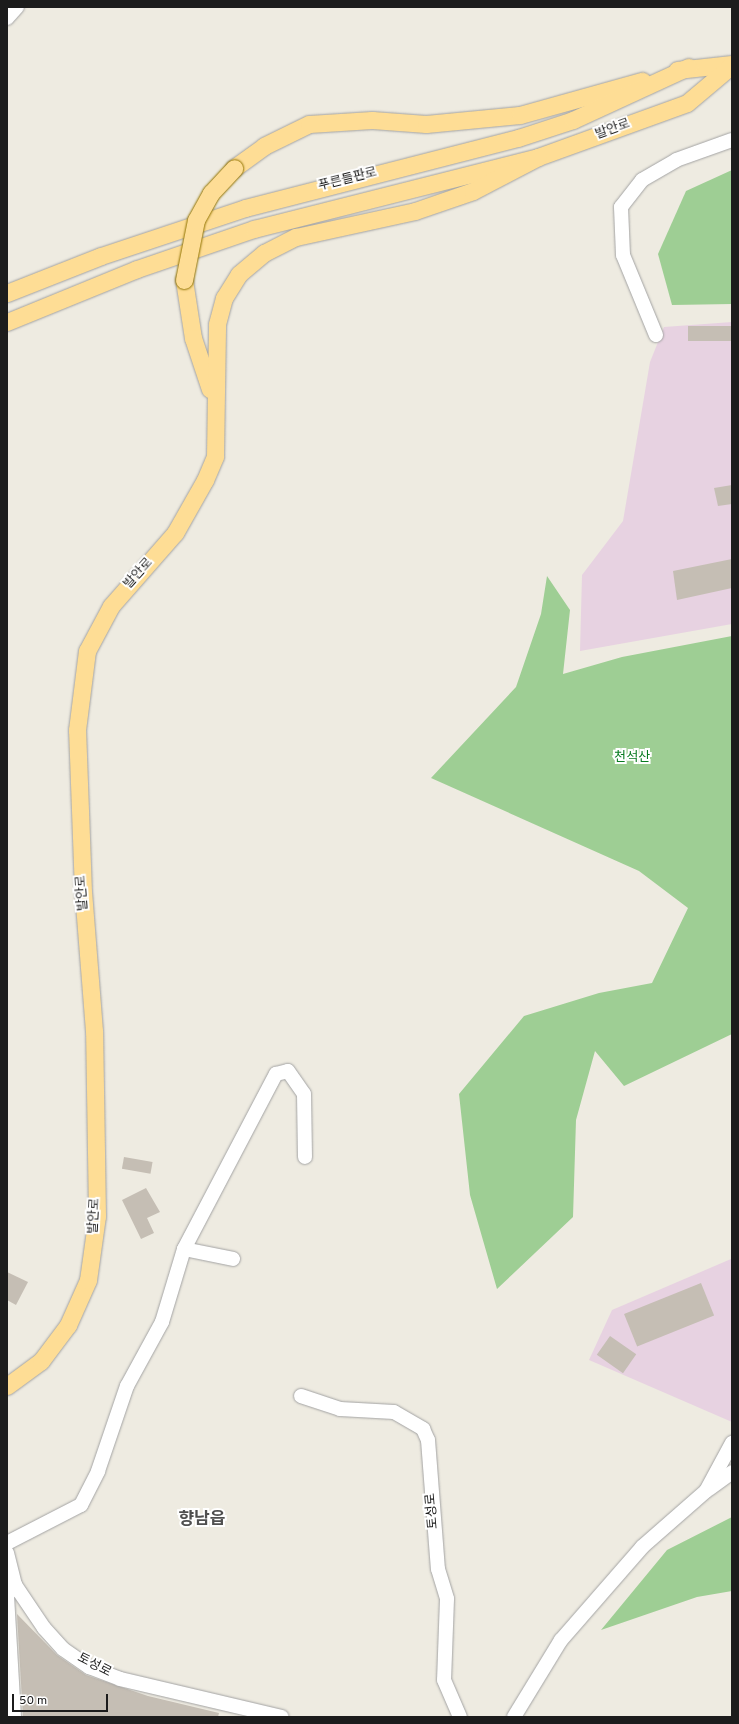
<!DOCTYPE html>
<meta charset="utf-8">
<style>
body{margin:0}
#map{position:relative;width:739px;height:1724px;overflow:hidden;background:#eeebe1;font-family:Overpass,"Noto Sans KR",sans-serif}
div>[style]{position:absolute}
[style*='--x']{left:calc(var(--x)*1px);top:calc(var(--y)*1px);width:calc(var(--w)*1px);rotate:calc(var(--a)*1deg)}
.industrial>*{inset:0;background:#e7d2e1}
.forest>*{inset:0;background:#9ece94}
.building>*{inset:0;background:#c5beb4;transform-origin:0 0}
.roads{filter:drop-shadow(0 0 1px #a3a3a3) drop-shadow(0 0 1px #a3a3a3)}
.minor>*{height:14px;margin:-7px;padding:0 7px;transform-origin:7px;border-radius:7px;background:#fff}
.major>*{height:17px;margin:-8.5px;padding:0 8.5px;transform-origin:8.5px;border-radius:8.5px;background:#fedd95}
.bridges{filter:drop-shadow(0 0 1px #937400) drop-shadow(0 0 1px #937400)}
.major-bridge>*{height:17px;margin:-8.5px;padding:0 8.5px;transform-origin:8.5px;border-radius:8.5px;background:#fedd95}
span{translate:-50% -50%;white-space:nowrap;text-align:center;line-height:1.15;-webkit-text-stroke:4px #fff;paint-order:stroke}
.street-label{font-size:13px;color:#1c1c1c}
.park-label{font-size:13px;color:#087b20}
.district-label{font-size:17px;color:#4f4f4f;font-weight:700}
.frame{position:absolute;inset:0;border:8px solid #1c1c1c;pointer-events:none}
.scale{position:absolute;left:12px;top:1694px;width:96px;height:18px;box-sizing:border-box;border:2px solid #1c1c1c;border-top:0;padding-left:5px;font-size:12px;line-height:14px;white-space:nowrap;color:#1c1c1c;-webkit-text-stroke:3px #fff;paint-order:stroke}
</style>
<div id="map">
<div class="industrial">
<div style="clip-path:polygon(732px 322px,732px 624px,580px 651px,582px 575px,623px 521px,650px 362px,664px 327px)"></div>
<div style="clip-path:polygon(731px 1259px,732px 1422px,589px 1360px,612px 1310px)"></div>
</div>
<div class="forest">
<div style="clip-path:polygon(732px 170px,732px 304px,672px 305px,658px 254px,686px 191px)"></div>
<div style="clip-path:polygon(547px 576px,570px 610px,563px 674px,622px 657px,732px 636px,732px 1034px,624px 1086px,595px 1051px,576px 1120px,573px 1217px,497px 1289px,470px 1195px,459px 1094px,524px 1016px,599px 993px,652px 983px,688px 908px,639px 871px,431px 778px,516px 687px,541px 614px)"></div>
<div style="clip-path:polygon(732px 1517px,732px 1591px,697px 1597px,601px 1630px,667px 1550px)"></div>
</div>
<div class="building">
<div style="left:732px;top:326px;width:15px;height:44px;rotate:90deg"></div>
<div style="clip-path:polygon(732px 485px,732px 504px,718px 506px,714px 488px)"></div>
<div style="clip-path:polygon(732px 559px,732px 588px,677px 600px,673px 571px)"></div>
<div style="left:124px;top:1157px;width:29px;height:12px;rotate:10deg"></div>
<div style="clip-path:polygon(146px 1188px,160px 1212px,147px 1218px,154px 1233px,141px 1239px,122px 1200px)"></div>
<div style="clip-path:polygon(7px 1272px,28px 1282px,16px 1305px,7px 1300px)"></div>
<div style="left:701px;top:1283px;width:35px;height:83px;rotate:68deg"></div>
<div style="left:610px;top:1336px;width:32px;height:23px;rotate:35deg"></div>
<div style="clip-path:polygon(17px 1614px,57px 1655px,86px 1675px,148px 1696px,219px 1713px,218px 1717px,23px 1717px)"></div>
</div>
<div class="roads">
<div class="minor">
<div style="--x:7;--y:18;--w:15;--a:-48"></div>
<div style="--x:656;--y:335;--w:87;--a:-112.4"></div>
<div style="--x:623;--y:255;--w:48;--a:-92.4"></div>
<div style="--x:621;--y:207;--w:34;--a:-52"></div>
<div style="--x:642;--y:180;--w:39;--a:-30"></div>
<div style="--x:676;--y:160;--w:59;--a:-19.7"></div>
<div style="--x:184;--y:1249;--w:198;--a:-62.3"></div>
<div style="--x:276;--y:1074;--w:12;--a:-14"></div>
<div style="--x:288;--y:1071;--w:28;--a:55"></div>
<div style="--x:304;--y:1094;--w:63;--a:89.1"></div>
<div style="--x:301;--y:1396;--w:41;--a:18.4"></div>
<div style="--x:340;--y:1409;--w:54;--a:3.2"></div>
<div style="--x:394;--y:1412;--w:34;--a:30"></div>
<div style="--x:423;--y:1429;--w:12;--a:66"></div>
<div style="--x:428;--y:1440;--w:129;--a:85.6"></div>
<div style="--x:438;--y:1569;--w:31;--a:73"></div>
<div style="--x:447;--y:1599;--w:81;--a:92.1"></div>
<div style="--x:444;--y:1680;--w:40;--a:66.6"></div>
<div style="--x:709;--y:1489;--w:29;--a:-36"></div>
<div style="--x:7;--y:1543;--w:83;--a:-27.2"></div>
<div style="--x:81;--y:1505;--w:38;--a:-63"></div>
<div style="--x:98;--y:1471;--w:90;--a:-71.2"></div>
<div style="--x:127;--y:1386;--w:73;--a:-61.3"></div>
<div style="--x:162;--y:1322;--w:76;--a:-73.2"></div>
<div style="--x:184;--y:1249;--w:50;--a:11.5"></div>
<div style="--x:7;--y:1553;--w:33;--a:76"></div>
<div style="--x:15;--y:1585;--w:52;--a:56"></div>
<div style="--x:44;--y:1628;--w:28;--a:48"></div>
<div style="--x:63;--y:1649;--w:32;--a:35"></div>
<div style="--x:89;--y:1667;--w:33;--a:21"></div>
<div style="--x:120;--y:1679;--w:166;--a:13.2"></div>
<div style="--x:14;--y:1717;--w:122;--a:-93.3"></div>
<div style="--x:7;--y:1595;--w:13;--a:-51"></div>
<div style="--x:514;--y:1717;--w:90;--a:-58.6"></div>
<div style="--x:561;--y:1640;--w:123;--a:-48.9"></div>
<div style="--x:642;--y:1547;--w:85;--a:-41.2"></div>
<div style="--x:706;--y:1491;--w:55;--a:-61.6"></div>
</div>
<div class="major">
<div style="--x:677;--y:70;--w:55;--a:-6.2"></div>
<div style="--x:234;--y:168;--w:37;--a:-36"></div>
<div style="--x:264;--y:146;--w:50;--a:-26.1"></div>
<div style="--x:309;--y:124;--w:63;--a:-3.6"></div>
<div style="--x:372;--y:120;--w:54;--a:4.2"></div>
<div style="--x:426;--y:124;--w:94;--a:-5.5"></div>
<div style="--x:520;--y:115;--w:127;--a:-15.6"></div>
<div style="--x:184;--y:280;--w:59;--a:81.2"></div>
<div style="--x:193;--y:338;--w:54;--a:71.6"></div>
<div style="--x:7;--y:293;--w:101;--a:-21.5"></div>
<div style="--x:101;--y:256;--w:152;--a:-18.4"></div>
<div style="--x:245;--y:208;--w:282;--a:-14.4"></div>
<div style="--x:518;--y:138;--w:58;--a:-18.1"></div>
<div style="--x:573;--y:120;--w:127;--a:-24.7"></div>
<div style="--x:7;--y:322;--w:140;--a:-22.2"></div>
<div style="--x:137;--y:269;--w:124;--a:-18.9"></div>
<div style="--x:254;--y:229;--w:293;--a:-14.2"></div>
<div style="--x:538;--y:157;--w:158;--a:-19.9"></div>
<div style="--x:687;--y:103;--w:59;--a:-40.2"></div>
<div style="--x:7;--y:1386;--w:42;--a:-36.3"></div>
<div style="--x:41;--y:1361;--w:45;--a:-53.1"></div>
<div style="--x:68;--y:1325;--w:49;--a:-66"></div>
<div style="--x:88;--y:1280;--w:65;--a:-82"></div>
<div style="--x:97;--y:1216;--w:185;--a:-90.9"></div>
<div style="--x:94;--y:1031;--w:139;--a:-94.5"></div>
<div style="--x:83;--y:892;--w:162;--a:-92.1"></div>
<div style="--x:77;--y:730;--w:80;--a:-82.8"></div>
<div style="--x:87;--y:651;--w:51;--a:-61.9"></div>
<div style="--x:111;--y:606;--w:97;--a:-48.8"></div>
<div style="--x:175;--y:533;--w:61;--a:-60.5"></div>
<div style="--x:205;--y:480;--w:26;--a:-67"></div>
<div style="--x:215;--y:456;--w:132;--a:-89.1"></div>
<div style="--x:217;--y:324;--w:27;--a:-75"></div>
<div style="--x:224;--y:298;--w:28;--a:-58"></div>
<div style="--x:239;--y:274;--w:33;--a:-40"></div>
<div style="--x:264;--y:253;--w:36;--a:-27"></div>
<div style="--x:296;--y:237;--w:122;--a:-12.3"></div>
<div style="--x:415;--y:211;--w:61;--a:-19"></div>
<div style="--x:473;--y:191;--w:73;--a:-27.6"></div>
</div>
</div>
<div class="bridges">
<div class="major-bridge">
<div style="--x:184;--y:280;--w:61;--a:-78.7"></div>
<div style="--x:196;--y:220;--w:31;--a:-61"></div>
<div style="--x:211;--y:193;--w:34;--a:-47"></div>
</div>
</div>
<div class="street-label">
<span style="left:613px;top:130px;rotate:-20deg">발안로</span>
<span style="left:348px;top:180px;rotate:-14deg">푸른들판로</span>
<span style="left:139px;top:574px;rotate:-48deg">발안로</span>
<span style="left:83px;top:893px;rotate:-94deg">발안로</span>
<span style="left:95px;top:1216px;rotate:-87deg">발안로</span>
<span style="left:433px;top:1511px;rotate:-95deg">토성로</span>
<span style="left:94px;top:1666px;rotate:27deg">토성로</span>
</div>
<div class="park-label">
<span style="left:632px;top:758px">천석산</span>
</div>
<div class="district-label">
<span style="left:202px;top:1521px">향남읍</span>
</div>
<div class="frame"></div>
<div class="scale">50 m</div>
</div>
